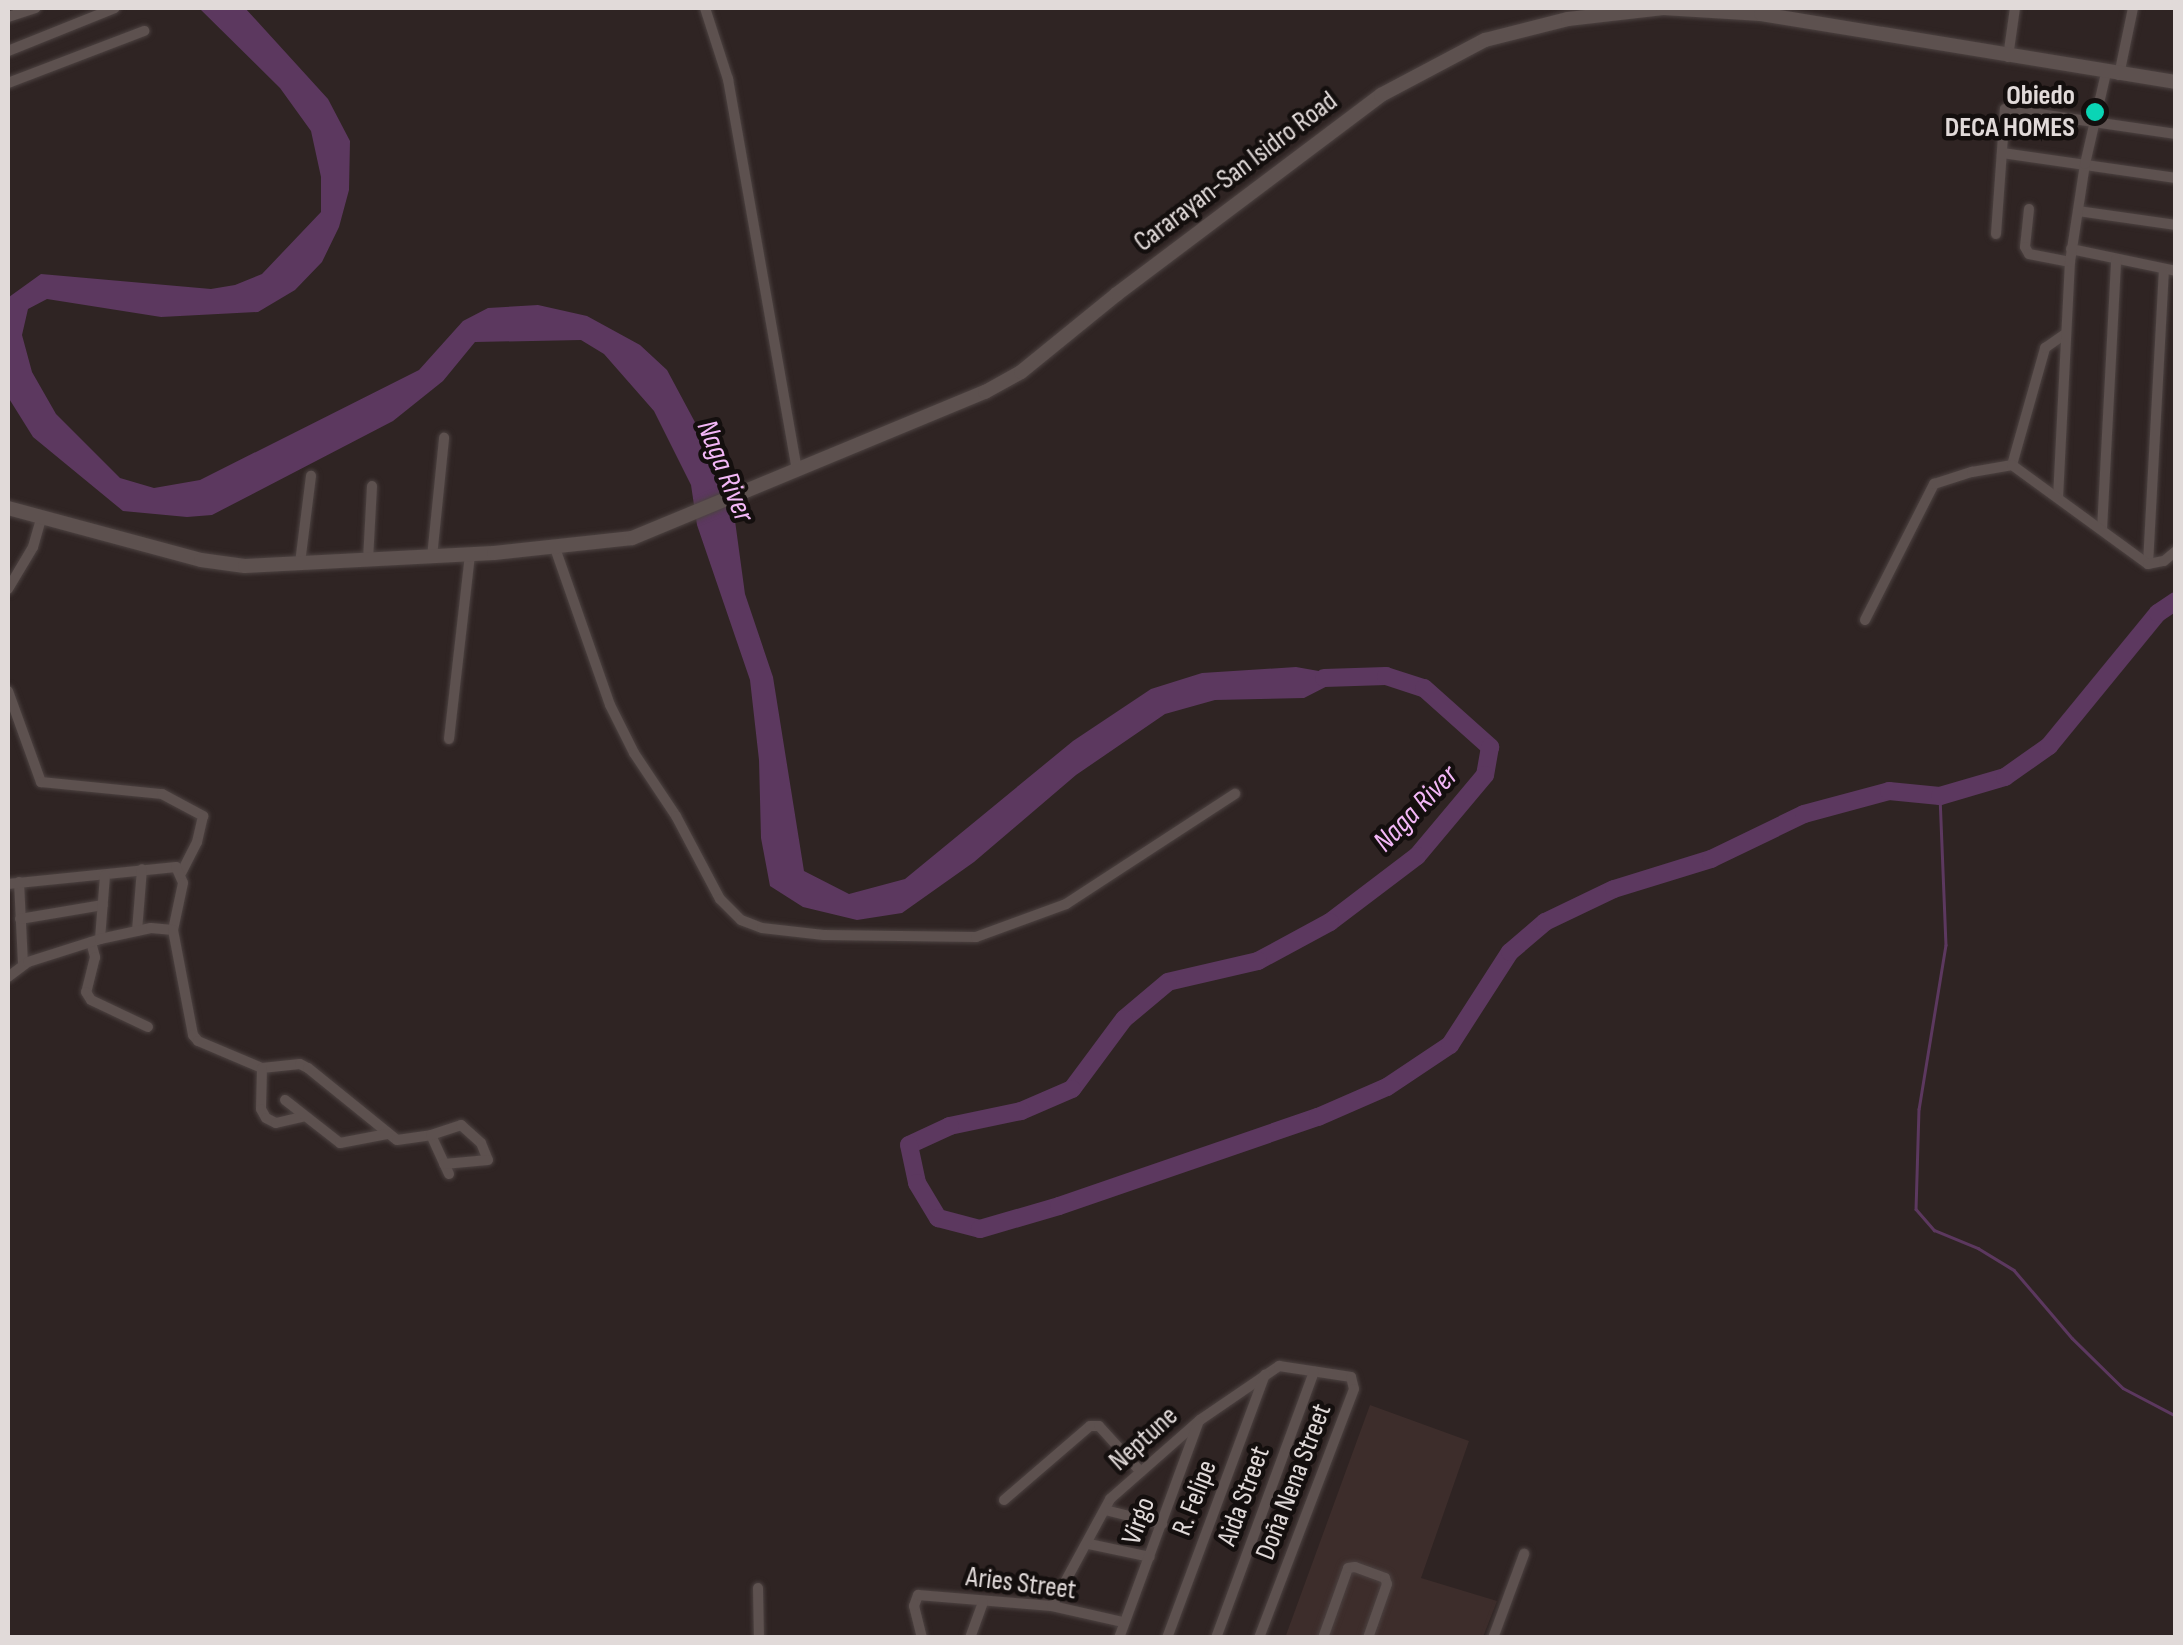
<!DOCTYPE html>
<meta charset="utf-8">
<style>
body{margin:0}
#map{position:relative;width:2183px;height:1645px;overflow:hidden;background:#2f2423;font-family:"Sofia Sans Condensed",sans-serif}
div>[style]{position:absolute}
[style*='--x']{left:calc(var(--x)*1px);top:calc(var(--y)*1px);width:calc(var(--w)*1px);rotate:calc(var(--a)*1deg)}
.built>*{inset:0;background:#3d2d2b}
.water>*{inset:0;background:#5c385f}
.stream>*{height:2.5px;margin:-1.25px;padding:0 1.25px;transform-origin:1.25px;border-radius:1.25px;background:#5c385f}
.river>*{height:18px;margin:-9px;padding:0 9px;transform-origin:9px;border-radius:9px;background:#5c385f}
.roads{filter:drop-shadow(0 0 2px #4c4241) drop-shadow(0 0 2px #4c4241)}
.street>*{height:10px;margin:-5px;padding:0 5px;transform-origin:5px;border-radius:5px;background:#5d514f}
.secondary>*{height:14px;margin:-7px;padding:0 7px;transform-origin:7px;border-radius:7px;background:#5d514f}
.dots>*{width:28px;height:28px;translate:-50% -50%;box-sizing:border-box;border:5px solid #140f0e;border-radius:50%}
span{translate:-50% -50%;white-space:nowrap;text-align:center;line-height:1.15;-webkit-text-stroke:9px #140f0e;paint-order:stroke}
.poi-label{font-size:28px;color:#e1dad9;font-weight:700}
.right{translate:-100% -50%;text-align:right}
.street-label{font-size:28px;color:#e1dad9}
.water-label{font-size:30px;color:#f3b7f7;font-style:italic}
.frame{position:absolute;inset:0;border:10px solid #e1dad9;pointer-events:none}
</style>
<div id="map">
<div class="built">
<div style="clip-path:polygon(1370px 1405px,1469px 1441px,1421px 1578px,1497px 1601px,1483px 1637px,1285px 1638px)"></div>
</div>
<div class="water">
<div style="clip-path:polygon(199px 8px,245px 8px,328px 99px,350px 141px,349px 190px,339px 227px,322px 262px,295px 290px,258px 312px,161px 317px,47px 299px,28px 309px,22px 335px,32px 372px,56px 414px,120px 478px,154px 488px,200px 480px,419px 370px,463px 321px,488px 308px,538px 305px,587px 316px,640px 345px,667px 370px,719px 467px,733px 506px,745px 594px,773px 677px,804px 871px,849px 894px,905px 879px,1073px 741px,1151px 689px,1202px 673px,1296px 667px,1347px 676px,1304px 698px,1215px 700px,1165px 714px,1076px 775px,974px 862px,902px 913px,857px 920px,803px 907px,770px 886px,761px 838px,759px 760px,750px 680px,697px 525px,691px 485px,654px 411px,604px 354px,581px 340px,475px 342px,443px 381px,393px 421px,212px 515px,187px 517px,123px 511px,33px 437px,8px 397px,9px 297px,41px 274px,211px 289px,235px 285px,262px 274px,321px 212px,321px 177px,311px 131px,280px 88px)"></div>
</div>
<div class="stream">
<div style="--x:1940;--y:796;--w:149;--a:87.7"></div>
<div style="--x:1946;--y:945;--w:166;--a:99.3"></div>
<div style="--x:1919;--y:1109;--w:100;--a:91.7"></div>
<div style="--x:1916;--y:1209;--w:28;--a:49"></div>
<div style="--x:1934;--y:1230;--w:48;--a:22.2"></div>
<div style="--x:1978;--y:1248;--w:42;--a:31.4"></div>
<div style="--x:2014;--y:1270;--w:89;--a:49.5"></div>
<div style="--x:2072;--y:1338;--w:71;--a:44.4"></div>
<div style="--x:2123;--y:1388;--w:60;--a:27.8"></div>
</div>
<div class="river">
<div style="--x:1324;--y:678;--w:62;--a:-1.8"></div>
<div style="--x:1386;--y:676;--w:40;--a:18"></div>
<div style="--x:1424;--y:688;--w:89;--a:41.8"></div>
<div style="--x:1490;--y:747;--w:28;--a:100"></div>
<div style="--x:1485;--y:775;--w:106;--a:130"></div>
<div style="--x:1417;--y:856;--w:109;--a:142.8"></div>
<div style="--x:1330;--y:922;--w:82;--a:151.6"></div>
<div style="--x:1258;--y:961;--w:92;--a:166.9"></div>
<div style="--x:1168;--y:982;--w:57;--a:139.9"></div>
<div style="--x:1124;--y:1019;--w:87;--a:126.6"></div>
<div style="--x:1072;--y:1089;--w:56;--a:156.7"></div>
<div style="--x:1021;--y:1111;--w:73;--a:168.1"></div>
<div style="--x:950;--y:1126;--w:45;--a:155.1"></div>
<div style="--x:909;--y:1145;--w:39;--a:78"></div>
<div style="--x:917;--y:1183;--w:41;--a:59"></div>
<div style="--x:938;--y:1218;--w:43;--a:14.7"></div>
<div style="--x:980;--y:1229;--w:82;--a:-16.2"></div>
<div style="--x:1059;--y:1206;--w:274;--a:-19"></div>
<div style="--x:1318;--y:1117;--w:75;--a:-23.5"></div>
<div style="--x:1387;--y:1087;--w:76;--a:-33.7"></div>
<div style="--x:1450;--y:1045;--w:111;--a:-57.2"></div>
<div style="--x:1510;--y:952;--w:46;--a:-40.6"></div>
<div style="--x:1545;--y:922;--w:76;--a:-25.6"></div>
<div style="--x:1614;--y:889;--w:102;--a:-17.2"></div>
<div style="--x:1711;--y:859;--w:103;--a:-25.8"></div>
<div style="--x:1804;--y:814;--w:88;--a:-15.1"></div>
<div style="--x:1889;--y:791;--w:51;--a:5.6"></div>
<div style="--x:1940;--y:796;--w:68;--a:-16.3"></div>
<div style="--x:2005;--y:777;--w:54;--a:-35.2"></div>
<div style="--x:2049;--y:746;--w:172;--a:-50.7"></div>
<div style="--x:2158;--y:613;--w:22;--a:-34"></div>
</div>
<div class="roads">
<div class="street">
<div style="--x:705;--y:8;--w:75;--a:72.1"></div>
<div style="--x:728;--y:79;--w:398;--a:80"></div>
<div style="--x:8;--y:17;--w:29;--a:-18"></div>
<div style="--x:8;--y:51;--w:115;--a:-21.9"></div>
<div style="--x:2008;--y:57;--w:49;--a:-81.9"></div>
<div style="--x:2119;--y:75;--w:68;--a:-78.2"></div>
<div style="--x:8;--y:83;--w:146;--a:-20.9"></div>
<div style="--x:2002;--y:153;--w:176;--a:8.2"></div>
<div style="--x:2029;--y:209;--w:38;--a:96"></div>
<div style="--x:2025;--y:247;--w:8;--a:60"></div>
<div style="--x:2029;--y:254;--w:42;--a:11"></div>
<div style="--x:2078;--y:211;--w:99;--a:8.1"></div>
<div style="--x:1996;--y:234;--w:125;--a:-85.9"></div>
<div style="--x:2005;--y:109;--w:173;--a:8.3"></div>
<div style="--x:2071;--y:249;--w:107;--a:11.8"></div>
<div style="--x:2012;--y:465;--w:122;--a:-74.2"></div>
<div style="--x:2045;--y:348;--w:24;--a:-35"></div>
<div style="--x:2058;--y:498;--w:236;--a:-87.1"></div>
<div style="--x:2070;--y:262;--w:99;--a:-81.3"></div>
<div style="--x:2085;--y:164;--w:93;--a:-77"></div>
<div style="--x:2102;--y:530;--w:271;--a:-87"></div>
<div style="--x:555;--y:548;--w:166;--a:70.7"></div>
<div style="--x:610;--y:705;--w:54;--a:63.4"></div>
<div style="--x:634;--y:753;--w:76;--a:56.3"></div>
<div style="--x:676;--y:816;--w:94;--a:62.1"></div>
<div style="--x:720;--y:899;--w:30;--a:45"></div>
<div style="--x:741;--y:920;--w:22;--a:21"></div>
<div style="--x:762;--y:928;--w:62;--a:6.4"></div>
<div style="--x:824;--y:935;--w:152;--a:0.8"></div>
<div style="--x:976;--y:937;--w:96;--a:-20.1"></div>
<div style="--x:1066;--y:904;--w:202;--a:-33.1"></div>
<div style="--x:432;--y:557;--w:120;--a:-84.2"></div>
<div style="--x:368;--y:560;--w:74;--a:-86.9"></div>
<div style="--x:300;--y:563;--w:88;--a:-82.8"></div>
<div style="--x:2148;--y:564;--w:295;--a:-86.9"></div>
<div style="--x:8;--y:589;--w:49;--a:-59.2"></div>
<div style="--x:33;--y:547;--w:32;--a:-74"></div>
<div style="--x:1865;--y:620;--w:153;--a:-63.1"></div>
<div style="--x:1934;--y:484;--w:40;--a:-18"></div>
<div style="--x:1972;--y:472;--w:41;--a:-9.9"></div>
<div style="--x:2012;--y:465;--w:168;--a:36.1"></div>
<div style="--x:2148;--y:564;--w:16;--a:-11"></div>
<div style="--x:2164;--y:561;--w:16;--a:-40"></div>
<div style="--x:8;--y:691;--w:97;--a:70.1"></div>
<div style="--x:41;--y:782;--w:122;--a:5.7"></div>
<div style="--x:162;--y:794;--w:47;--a:28.2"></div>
<div style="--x:203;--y:816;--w:27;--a:103"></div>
<div style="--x:197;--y:842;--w:34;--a:117"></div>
<div style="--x:449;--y:739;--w:186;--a:-83.5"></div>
<div style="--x:19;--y:882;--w:82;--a:87.2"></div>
<div style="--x:8;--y:884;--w:169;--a:-5.8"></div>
<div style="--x:176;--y:867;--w:17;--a:66"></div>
<div style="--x:183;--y:883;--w:48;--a:102"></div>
<div style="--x:20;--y:919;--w:84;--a:-9.6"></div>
<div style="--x:137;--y:931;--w:62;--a:-85.4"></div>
<div style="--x:100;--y:939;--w:64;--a:-85.5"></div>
<div style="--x:91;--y:942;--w:16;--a:75"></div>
<div style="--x:95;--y:957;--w:36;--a:104"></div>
<div style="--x:86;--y:992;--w:9;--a:58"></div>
<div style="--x:91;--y:1000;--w:63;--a:25.3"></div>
<div style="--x:8;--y:977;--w:25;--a:-37"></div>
<div style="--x:28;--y:962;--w:76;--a:-17.7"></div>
<div style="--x:100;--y:939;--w:52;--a:-12.2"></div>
<div style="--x:151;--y:928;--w:22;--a:5"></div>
<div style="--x:173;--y:930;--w:107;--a:79.2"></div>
<div style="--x:193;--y:1035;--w:8;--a:50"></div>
<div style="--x:198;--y:1041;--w:69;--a:22.9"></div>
<div style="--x:262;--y:1068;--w:38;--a:-6"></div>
<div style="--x:300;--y:1064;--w:9;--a:27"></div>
<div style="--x:308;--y:1068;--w:114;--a:39"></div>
<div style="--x:397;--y:1140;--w:34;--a:-8"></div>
<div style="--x:431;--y:1135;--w:43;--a:65.2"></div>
<div style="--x:262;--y:1068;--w:41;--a:91.4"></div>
<div style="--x:261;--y:1109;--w:10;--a:61"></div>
<div style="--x:266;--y:1118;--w:11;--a:27"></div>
<div style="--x:276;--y:1123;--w:27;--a:-13"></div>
<div style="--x:285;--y:1100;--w:70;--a:38"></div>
<div style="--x:340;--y:1143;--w:48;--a:-10.8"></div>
<div style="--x:431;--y:1135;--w:32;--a:-18"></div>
<div style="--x:461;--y:1125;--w:27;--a:42"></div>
<div style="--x:481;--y:1143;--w:18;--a:68"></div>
<div style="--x:488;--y:1160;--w:44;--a:174.8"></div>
<div style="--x:1004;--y:1500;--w:113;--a:-40.7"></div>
<div style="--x:1090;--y:1426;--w:9;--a:0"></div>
<div style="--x:1099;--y:1426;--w:62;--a:47.6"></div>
<div style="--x:1105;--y:1510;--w:59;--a:13.8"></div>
<div style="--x:1089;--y:1544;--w:62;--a:12"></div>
<div style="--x:758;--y:1588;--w:50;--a:88.9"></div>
<div style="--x:1052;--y:1606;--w:122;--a:-61.5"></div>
<div style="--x:1110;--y:1499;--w:120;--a:-41.3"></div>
<div style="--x:1200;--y:1420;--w:96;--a:-34.4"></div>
<div style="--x:1279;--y:1366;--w:73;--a:8.7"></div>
<div style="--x:1351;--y:1377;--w:12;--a:76"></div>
<div style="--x:1354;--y:1389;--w:267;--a:110.9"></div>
<div style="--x:922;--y:1638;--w:33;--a:-104"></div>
<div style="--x:914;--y:1606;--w:12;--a:-70"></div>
<div style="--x:918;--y:1595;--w:134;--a:4.7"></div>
<div style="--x:1052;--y:1606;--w:73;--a:12.7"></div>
<div style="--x:970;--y:1638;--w:38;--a:-70"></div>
<div style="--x:1119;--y:1638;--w:231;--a:-69.8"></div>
<div style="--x:1167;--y:1638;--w:281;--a:-69.6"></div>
<div style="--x:1216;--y:1638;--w:284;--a:-69.8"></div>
<div style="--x:1323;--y:1638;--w:74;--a:-70.3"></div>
<div style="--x:1348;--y:1568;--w:7;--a:-8"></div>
<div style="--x:1355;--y:1567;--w:32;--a:20"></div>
<div style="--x:1385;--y:1578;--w:6;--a:72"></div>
<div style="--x:1387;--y:1584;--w:57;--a:109.4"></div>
<div style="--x:1493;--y:1638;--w:90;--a:-69.7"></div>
</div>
<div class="secondary">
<div style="--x:8;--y:508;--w:200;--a:15.1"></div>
<div style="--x:201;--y:560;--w:44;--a:7.8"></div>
<div style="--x:245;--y:566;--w:249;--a:-3"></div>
<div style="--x:494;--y:553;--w:139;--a:-6.2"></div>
<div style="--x:632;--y:538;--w:382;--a:-22.5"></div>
<div style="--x:985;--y:392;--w:41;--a:-29.1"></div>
<div style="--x:1021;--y:372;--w:124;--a:-39.1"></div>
<div style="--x:1117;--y:294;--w:331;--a:-37"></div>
<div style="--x:1381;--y:95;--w:118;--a:-27.9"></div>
<div style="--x:1485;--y:40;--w:86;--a:-14.2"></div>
<div style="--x:1568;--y:19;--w:96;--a:-6.6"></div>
<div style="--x:1663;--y:8;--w:98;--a:3.5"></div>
<div style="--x:1761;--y:14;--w:421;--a:9.3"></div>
</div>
</div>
<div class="dots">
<div style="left:2095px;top:112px;background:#0ad5b5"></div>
</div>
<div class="poi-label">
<span class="right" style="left:2075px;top:112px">Obiedo<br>DECA HOMES</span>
</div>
<div class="street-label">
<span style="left:1236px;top:172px;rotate:-37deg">Cararayan-San Isidro Road</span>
<span style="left:1144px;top:1439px;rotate:-42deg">Neptune</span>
<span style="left:1294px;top:1482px;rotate:-69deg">Doña Nena Street</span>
<span style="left:1244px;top:1496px;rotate:-70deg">Aida Street</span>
<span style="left:1195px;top:1498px;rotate:-69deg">R. Felipe</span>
<span style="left:1139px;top:1521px;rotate:-70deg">Virgo</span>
<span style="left:1021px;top:1584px;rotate:7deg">Aries Street</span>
</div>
<div class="water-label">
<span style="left:725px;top:471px;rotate:68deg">Naga River</span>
<span style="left:1416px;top:809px;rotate:-46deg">Naga River</span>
</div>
<div class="frame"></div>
</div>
